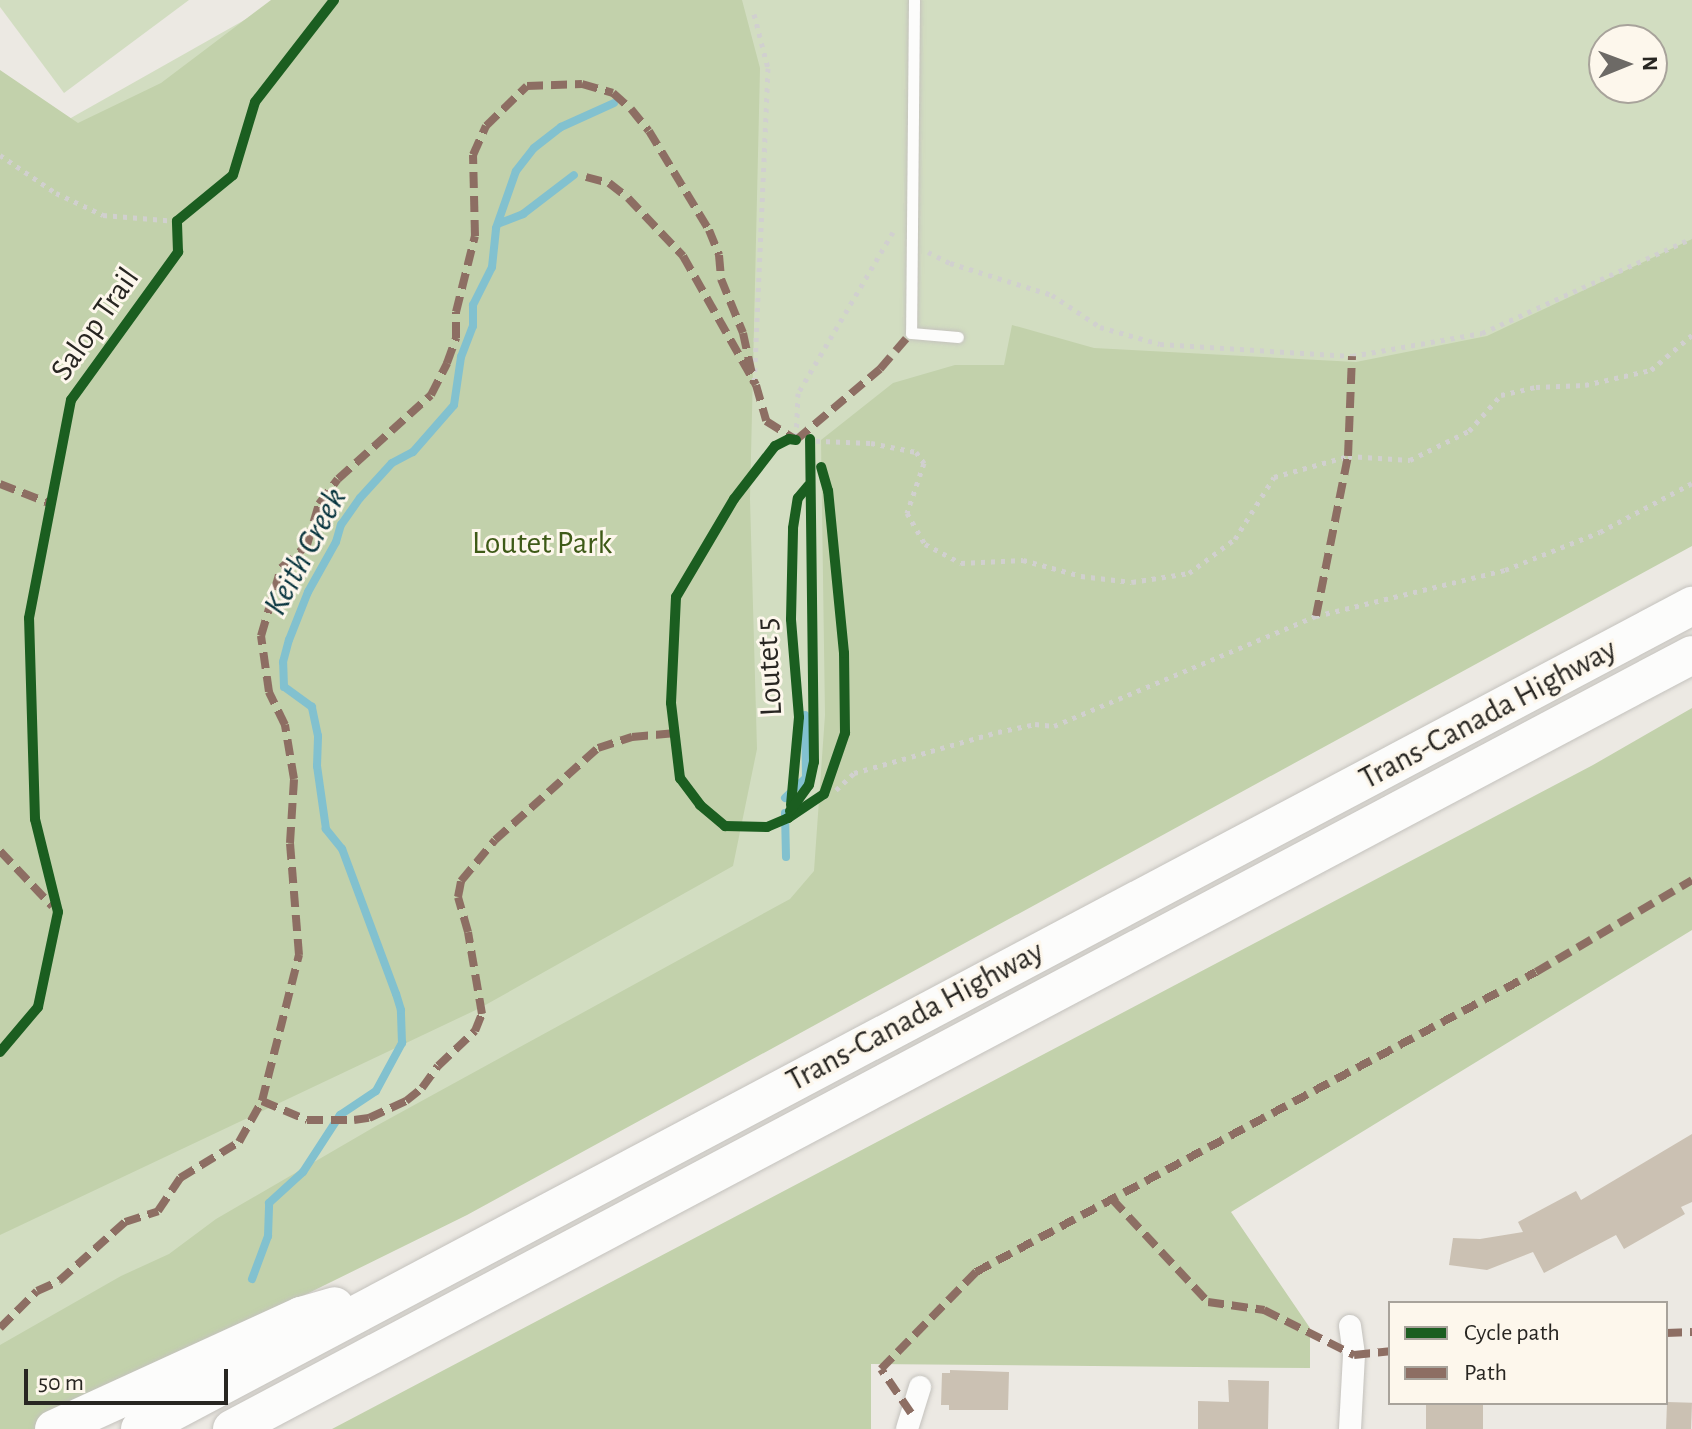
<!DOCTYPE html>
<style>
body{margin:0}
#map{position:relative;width:1692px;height:1429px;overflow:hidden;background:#ece9e3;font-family:"Alegreya Sans",sans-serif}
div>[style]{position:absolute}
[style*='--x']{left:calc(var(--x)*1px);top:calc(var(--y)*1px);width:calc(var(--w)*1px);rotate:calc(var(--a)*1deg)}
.green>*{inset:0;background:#d2ddc1}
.forest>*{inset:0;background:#c2d1ab}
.stream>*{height:8px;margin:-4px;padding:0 4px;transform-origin:4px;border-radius:4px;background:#82c1cf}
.building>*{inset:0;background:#cbc1b3;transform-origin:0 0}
.path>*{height:5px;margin-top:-2.5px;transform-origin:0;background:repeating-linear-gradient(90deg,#d1d0cf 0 4px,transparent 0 10px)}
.roads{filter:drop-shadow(0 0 2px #c4c2bd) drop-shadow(0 0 2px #c4c2bd)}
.service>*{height:11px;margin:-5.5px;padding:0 5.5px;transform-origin:5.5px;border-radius:5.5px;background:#fcfcfb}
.minor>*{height:22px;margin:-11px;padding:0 11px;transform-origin:11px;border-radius:11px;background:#fcfcfb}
.motorway>*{height:38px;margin:-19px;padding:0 19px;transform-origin:19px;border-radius:19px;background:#fcfcfb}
.quiet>*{height:8px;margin-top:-4px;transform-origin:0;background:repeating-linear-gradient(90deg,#8d6e63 0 16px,transparent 0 24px)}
.cycleway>*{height:10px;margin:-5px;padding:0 5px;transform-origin:5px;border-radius:5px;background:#1b5e20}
span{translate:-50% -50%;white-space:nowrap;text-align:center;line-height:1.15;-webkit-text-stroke:6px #fdf7ec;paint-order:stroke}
.street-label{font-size:32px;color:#282622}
.park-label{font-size:32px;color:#3e5a17}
.water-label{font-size:34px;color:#07343e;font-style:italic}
.legend{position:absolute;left:1388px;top:1301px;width:280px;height:104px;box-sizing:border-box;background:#fdf7ec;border:2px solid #a8a39b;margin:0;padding:10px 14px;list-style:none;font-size:24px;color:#282622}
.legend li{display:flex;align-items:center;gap:16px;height:40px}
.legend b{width:40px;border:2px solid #a8a39b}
.north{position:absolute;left:1588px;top:24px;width:80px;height:80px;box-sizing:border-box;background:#fdf7ec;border:2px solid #a8a39b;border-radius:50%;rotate:89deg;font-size:22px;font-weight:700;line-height:32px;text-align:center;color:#282622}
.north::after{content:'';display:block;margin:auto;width:28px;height:36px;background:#6d6a66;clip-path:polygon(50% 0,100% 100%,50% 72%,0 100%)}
.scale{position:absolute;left:24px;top:1369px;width:204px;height:36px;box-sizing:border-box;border:4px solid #282622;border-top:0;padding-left:10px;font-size:24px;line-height:28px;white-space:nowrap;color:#282622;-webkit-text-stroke:6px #fdf7ec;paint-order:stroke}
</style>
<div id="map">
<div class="green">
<div style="clip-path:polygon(0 0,189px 0,64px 93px,0 7px)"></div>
<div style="clip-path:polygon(evenodd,280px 0,1692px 0,1692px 545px,0 1429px,0 158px,280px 0,1604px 40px,1652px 40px,1652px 88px,1604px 88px,1604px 40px)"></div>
</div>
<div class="forest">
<div style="clip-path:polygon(271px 0,742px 0,760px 68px,750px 499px,757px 749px,733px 866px,480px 1008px,0 1235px,0 70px,78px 123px,161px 83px)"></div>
<div style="clip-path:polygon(1692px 239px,1692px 546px,467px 1215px,185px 1354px,61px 1429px,0 1429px,0 1345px,121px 1276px,169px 1254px,216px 1219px,376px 1126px,790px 899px,814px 871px,825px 715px,821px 440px,893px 383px,955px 365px,1004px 365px,1012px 325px,1094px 348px,1356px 362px,1487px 336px)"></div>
<div style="clip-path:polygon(1692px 708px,1692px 930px,1231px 1212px,1310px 1328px,1310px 1368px,871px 1364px,871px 1429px,332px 1429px,1593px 765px)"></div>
</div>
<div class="stream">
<div style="--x:500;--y:223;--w:25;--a:-21"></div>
<div style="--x:523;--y:214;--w:64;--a:-37.4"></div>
<div style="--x:785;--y:798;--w:29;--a:-44"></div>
<div style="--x:806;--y:778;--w:63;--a:-90.9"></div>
<div style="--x:785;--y:813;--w:44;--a:88.7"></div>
<div style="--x:252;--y:1279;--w:46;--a:-69.6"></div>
<div style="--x:268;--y:1236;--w:33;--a:-88"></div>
<div style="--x:269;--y:1203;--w:46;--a:-42.4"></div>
<div style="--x:303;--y:1172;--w:68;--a:-57"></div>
<div style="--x:340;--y:1115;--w:43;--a:-33.7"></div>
<div style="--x:376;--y:1091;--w:55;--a:-61.6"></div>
<div style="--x:402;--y:1043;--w:33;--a:-92"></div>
<div style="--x:401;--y:1010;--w:17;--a:-107"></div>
<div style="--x:396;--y:994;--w:155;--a:-110.4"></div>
<div style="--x:342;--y:849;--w:26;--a:-129"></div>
<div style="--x:326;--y:829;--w:64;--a:-98.1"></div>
<div style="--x:317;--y:766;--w:30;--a:-88"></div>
<div style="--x:318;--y:736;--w:30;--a:-102"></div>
<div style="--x:312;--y:707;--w:34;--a:-144"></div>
<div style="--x:284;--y:687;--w:25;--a:-92"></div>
<div style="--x:283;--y:662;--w:23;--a:-75"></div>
<div style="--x:289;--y:640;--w:52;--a:-68.4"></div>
<div style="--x:308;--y:592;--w:57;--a:-60.8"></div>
<div style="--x:336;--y:542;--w:18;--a:-74"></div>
<div style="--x:341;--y:525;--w:33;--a:-55"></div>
<div style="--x:360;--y:498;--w:47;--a:-47.6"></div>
<div style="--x:392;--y:463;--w:24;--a:-28"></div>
<div style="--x:413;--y:452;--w:62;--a:-48.9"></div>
<div style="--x:454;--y:405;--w:49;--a:-81.7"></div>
<div style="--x:461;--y:357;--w:33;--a:-69"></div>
<div style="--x:473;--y:326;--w:21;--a:-90"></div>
<div style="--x:473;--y:305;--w:42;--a:-63.4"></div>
<div style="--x:492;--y:267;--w:39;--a:-84"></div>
<div style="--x:496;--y:228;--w:60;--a:-70.7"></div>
<div style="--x:516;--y:171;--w:29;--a:-52"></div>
<div style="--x:534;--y:148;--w:34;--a:-38"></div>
<div style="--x:561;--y:127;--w:58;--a:-24.4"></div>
</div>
<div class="building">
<div style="clip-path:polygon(1692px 1134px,1692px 1202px,1681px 1207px,1685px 1214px,1624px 1249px,1616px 1235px,1544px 1273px,1533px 1252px,1487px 1270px,1449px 1265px,1453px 1238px,1480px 1239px,1523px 1232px,1518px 1222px,1576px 1191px,1581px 1200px)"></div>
<div style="clip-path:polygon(950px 1370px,1009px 1372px,1008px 1410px,949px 1410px,949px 1405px,941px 1405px,942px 1373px,950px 1373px)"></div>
<div style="clip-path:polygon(1228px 1380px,1269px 1381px,1268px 1429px,1198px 1429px,1198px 1401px,1229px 1402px)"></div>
<div style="left:1667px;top:1402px;width:25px;height:27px;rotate:2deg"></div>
<div style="left:1426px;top:1403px;width:57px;height:26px"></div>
</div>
<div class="path">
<div style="--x:754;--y:14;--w:56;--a:75.5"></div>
<div style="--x:768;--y:68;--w:315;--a:92.5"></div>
<div style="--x:0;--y:155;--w:68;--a:34.2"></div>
<div style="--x:56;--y:193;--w:52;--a:25.1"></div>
<div style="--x:103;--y:215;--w:74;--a:4.6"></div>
<div style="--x:893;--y:232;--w:187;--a:120.5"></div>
<div style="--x:798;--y:393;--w:47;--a:92.4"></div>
<div style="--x:796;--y:440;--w:75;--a:2.3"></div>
<div style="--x:871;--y:443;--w:46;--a:11.3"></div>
<div style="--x:916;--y:452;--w:14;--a:54"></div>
<div style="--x:924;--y:463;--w:53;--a:108.8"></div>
<div style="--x:907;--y:513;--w:36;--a:60"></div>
<div style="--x:925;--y:544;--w:41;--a:27.8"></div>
<div style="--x:961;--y:563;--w:62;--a:-2.8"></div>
<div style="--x:1023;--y:560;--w:60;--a:15.4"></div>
<div style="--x:1081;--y:576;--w:51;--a:6.7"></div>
<div style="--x:1132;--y:582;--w:58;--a:-9"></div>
<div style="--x:1189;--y:573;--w:57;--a:-36.5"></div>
<div style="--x:1235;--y:539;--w:73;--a:-57.8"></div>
<div style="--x:1274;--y:477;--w:77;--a:-15.8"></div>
<div style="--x:1348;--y:456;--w:62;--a:3.7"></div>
<div style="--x:1410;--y:460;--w:66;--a:-26.2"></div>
<div style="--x:1469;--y:431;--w:48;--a:-48.4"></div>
<div style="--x:1501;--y:395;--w:36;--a:-13"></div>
<div style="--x:1536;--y:387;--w:49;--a:-2.3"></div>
<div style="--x:1585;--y:385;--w:68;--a:-12.8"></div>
<div style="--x:1651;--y:370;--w:54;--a:-40.5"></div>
<div style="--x:928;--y:252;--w:25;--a:27"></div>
<div style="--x:950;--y:263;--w:107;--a:17.4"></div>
<div style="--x:1052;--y:295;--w:58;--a:33.7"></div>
<div style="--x:1100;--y:327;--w:62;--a:15.8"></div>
<div style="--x:1160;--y:344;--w:192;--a:3.6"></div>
<div style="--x:1352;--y:356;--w:132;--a:-10"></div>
<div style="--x:1482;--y:333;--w:230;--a:-24.3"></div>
<div style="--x:836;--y:790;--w:25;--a:-43"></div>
<div style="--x:854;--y:773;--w:150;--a:-15.9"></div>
<div style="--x:998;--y:732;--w:38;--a:-12"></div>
<div style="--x:1035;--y:724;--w:19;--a:6"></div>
<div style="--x:1054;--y:726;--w:284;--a:-22.8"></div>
<div style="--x:1316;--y:616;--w:195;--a:-13.7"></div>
<div style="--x:1505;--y:570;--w:102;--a:-21.8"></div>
<div style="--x:1600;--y:532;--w:104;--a:-28"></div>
</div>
<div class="roads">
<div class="service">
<div style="--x:914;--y:0;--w:333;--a:90.5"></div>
<div style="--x:911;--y:333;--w:47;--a:4.9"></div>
</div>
<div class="minor">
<div style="--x:1350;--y:1326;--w:29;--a:82"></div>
<div style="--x:1354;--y:1355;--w:74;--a:93.1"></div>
<div style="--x:907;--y:1429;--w:44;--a:-72.8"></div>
</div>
<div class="motorway">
<div style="--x:54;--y:1429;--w:272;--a:-24.6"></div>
<div style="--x:301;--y:1316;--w:35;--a:-16"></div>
<div style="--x:140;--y:1429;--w:1757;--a:-27.94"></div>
<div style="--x:232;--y:1429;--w:1652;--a:-27.93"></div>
</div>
</div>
<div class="quiet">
<div style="--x:586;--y:177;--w:24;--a:15"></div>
<div style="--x:609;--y:183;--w:24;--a:38"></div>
<div style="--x:628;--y:198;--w:80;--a:46.5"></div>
<div style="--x:683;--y:256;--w:148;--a:60.5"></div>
<div style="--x:756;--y:385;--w:37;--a:74"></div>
<div style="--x:766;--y:421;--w:36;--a:32"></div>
<div style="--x:796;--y:440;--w:110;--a:-40.2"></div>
<div style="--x:880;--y:369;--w:48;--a:-49.3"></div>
<div style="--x:0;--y:484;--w:55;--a:21.4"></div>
<div style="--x:1316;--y:616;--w:163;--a:-78.7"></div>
<div style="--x:1348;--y:456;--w:100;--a:-87.7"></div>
<div style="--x:0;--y:851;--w:76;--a:46.6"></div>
<div style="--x:262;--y:1101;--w:49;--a:22.9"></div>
<div style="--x:307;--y:1120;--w:47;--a:0"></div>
<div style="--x:354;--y:1120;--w:15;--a:-8"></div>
<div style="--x:369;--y:1118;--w:41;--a:-24.7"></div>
<div style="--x:406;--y:1101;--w:21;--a:-39"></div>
<div style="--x:422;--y:1088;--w:27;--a:-54"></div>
<div style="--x:438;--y:1066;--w:51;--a:-43.4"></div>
<div style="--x:475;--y:1031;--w:18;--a:-68"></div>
<div style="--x:482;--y:1014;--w:83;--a:-99.7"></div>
<div style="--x:468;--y:932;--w:36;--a:-106"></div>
<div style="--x:458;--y:897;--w:16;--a:-79"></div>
<div style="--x:461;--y:881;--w:53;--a:-50.3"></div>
<div style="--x:495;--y:840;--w:138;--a:-41.8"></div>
<div style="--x:598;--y:748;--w:36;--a:-18"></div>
<div style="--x:632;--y:737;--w:44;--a:-5.2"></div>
<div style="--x:1112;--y:1199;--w:141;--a:47"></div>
<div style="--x:1208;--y:1302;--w:57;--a:8.1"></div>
<div style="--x:1264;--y:1310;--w:101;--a:26.6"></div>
<div style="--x:1354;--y:1355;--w:36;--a:-6"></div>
<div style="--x:0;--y:1328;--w:52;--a:-45"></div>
<div style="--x:37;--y:1291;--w:24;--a:-24"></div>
<div style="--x:59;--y:1281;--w:89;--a:-41.8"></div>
<div style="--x:125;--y:1222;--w:35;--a:-18"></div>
<div style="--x:158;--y:1211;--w:40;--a:-56"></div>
<div style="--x:180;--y:1178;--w:69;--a:-31.4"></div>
<div style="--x:239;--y:1142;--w:47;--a:-60.7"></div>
<div style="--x:262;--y:1101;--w:151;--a:-75.8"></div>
<div style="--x:299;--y:955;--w:112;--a:-94.6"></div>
<div style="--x:290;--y:843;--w:64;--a:-86.4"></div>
<div style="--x:294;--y:779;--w:55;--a:-99.5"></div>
<div style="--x:285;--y:725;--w:37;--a:-116"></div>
<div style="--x:269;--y:692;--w:57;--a:-98.1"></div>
<div style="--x:261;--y:636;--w:71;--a:-73.6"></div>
<div style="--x:281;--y:568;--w:35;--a:-41"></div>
<div style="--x:307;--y:545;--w:43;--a:-73.7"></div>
<div style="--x:319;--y:504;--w:31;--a:-53"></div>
<div style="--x:338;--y:479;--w:125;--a:-42.1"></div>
<div style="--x:431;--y:395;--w:36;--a:-63"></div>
<div style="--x:447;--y:363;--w:27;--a:-70"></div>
<div style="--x:456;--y:338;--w:26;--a:-90"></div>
<div style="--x:456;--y:312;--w:78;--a:-76"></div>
<div style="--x:475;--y:236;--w:81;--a:-91.4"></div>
<div style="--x:473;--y:155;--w:32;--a:-66"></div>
<div style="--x:486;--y:126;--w:57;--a:-44.3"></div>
<div style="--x:527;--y:86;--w:55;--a:-2.1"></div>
<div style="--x:582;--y:84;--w:32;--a:16"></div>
<div style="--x:613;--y:93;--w:24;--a:42"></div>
<div style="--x:631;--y:109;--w:28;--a:51"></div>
<div style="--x:649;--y:131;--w:116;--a:58.8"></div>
<div style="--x:709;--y:230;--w:27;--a:68"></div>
<div style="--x:719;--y:255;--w:24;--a:85"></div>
<div style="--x:721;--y:279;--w:58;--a:67.8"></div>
<div style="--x:743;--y:333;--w:51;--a:77.6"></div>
<div style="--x:1666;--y:1333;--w:26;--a:-2"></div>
<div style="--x:911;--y:1413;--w:53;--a:-124.3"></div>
<div style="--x:881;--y:1369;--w:136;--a:-45.6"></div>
<div style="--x:976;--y:1272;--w:635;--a:-28.18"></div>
<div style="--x:1536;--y:972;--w:181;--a:-30.5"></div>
</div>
<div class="cycleway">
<div style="--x:796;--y:440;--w:7;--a:-172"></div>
<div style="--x:789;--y:439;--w:16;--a:153"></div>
<div style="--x:775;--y:446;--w:67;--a:127.7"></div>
<div style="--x:734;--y:499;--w:114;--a:120.6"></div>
<div style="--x:676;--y:597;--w:106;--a:92.7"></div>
<div style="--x:671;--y:703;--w:76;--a:83.2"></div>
<div style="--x:680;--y:778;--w:34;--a:53"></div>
<div style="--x:700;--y:805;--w:33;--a:40"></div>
<div style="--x:725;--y:826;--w:42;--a:1.4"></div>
<div style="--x:767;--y:827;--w:23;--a:-23"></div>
<div style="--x:788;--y:818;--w:43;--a:-33.7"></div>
<div style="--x:824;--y:794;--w:65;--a:-71"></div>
<div style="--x:845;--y:733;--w:80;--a:-90.7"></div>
<div style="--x:844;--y:653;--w:163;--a:-95.6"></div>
<div style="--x:828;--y:491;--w:25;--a:-106"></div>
<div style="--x:791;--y:805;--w:88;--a:-84.8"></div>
<div style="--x:799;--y:717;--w:98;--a:-94.7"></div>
<div style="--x:791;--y:619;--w:91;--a:-88.7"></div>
<div style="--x:793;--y:528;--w:30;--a:-81"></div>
<div style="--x:798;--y:498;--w:16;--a:-50"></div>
<div style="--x:790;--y:811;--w:32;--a:-54"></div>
<div style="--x:809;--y:785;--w:24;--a:-78"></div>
<div style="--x:814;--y:762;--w:323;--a:-90.7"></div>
<div style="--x:0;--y:1052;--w:59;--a:-49.8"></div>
<div style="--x:38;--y:1007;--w:97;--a:-78.1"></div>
<div style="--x:58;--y:912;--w:96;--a:-103.9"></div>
<div style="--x:35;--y:819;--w:201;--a:-91.7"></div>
<div style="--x:29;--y:618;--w:222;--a:-79.1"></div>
<div style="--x:71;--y:400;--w:183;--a:-54.1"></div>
<div style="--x:178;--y:252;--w:31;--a:-92"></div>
<div style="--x:177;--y:221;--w:72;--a:-39.4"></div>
<div style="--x:233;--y:175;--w:76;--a:-73.2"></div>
<div style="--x:255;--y:102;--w:129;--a:-52.2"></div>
</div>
<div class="street-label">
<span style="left:95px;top:324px;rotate:-55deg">Salop Trail</span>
<span style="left:769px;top:667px;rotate:-93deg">Loutet 5</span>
<span style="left:1488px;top:714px;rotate:-28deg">Trans-Canada Highway</span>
<span style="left:915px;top:1016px;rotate:-28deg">Trans-Canada Highway</span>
</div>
<div class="park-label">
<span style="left:542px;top:543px">Loutet Park</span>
</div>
<div class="water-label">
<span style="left:306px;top:552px;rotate:-62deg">Keith Creek</span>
</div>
<ul class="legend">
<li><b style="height:10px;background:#1b5e20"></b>Cycle path</li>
<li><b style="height:10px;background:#8d6e63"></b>Path</li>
</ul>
<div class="north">N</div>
<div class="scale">50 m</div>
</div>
